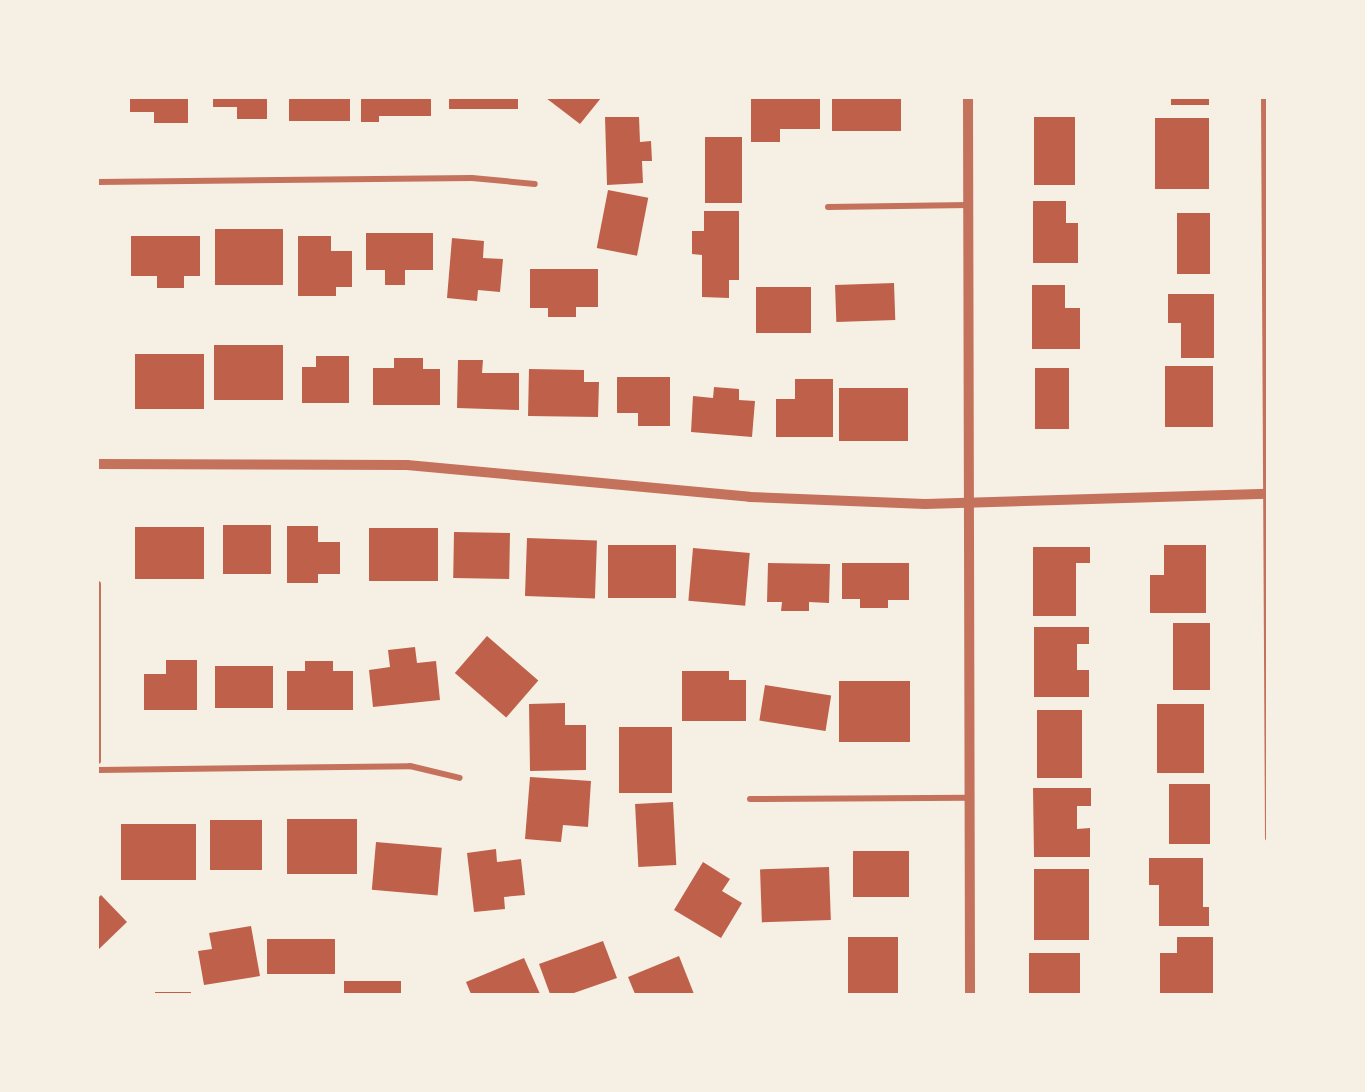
<!DOCTYPE html>
<style>
body{margin:0}
#map{position:relative;width:1365px;height:1092px;overflow:hidden;background:#f6efe4;font-family:Roboto,sans-serif}
div>[style]{position:absolute}
[style*='--x']{left:calc(var(--x)*1px);top:calc(var(--y)*1px);width:calc(var(--w)*1px);rotate:calc(var(--a)*1deg)}
.building>*{inset:0;background:#bf614a;transform-origin:0 0}
.minor>*{height:6px;margin:-3px;padding:0 3px;transform-origin:3px;border-radius:3px;background:#c5725c}
.tertiary>*{height:10px;margin:-5px;padding:0 5px;transform-origin:5px;border-radius:5px;background:#c5725c}
span{translate:-50% -50%;white-space:nowrap;text-align:center;line-height:1.15;-webkit-text-stroke:4.5px #f6efe4;paint-order:stroke}
.frame{position:absolute;inset:0;border:99px solid #f6efe4;pointer-events:none}
</style>
<div id="map">
<div class="building">
<div style="clip-path:polygon(130px 98px,188px 98px,188px 123px,154px 123px,154px 112px,130px 112px)"></div>
<div style="clip-path:polygon(213px 98px,267px 98px,267px 119px,237px 119px,237px 107px,213px 107px)"></div>
<div style="left:289px;top:98px;width:61px;height:23px"></div>
<div style="clip-path:polygon(361px 98px,431px 98px,431px 116px,379px 116px,379px 122px,361px 122px)"></div>
<div style="left:449px;top:98px;width:69px;height:11px"></div>
<div style="clip-path:polygon(546px 98px,601px 98px,580px 124px)"></div>
<div style="clip-path:polygon(751px 98px,820px 98px,820px 129px,780px 129px,780px 142px,751px 142px)"></div>
<div style="left:832px;top:98px;width:69px;height:33px"></div>
<div style="left:1171px;top:98px;width:38px;height:7px"></div>
<div style="clip-path:polygon(605px 117px,639px 117px,640px 142px,651px 141px,652px 161px,642px 161px,643px 183px,607px 185px)"></div>
<div style="left:1034px;top:117px;width:41px;height:68px"></div>
<div style="left:1155px;top:118px;width:54px;height:71px"></div>
<div style="left:705px;top:137px;width:37px;height:66px"></div>
<div style="left:608px;top:190px;width:41px;height:59px;rotate:11deg"></div>
<div style="clip-path:polygon(1033px 201px,1066px 201px,1066px 223px,1078px 223px,1078px 263px,1033px 263px)"></div>
<div style="clip-path:polygon(704px 211px,739px 211px,739px 280px,729px 280px,729px 298px,702px 297px,702px 255px,692px 254px,692px 231px,704px 231px)"></div>
<div style="left:1177px;top:213px;width:33px;height:61px"></div>
<div style="left:215px;top:229px;width:68px;height:56px"></div>
<div style="clip-path:polygon(366px 233px,433px 233px,433px 270px,405px 270px,405px 285px,385px 285px,385px 270px,366px 270px)"></div>
<div style="clip-path:polygon(131px 236px,200px 236px,200px 276px,184px 276px,184px 288px,157px 288px,157px 276px,131px 276px)"></div>
<div style="clip-path:polygon(298px 236px,331px 236px,331px 251px,352px 251px,352px 287px,336px 287px,336px 296px,298px 296px)"></div>
<div style="clip-path:polygon(452px 238px,484px 241px,483px 258px,503px 259px,500px 292px,478px 290px,477px 301px,447px 298px)"></div>
<div style="clip-path:polygon(530px 269px,598px 269px,598px 307px,576px 307px,576px 317px,548px 317px,548px 308px,530px 308px)"></div>
<div style="left:894px;top:283px;width:37px;height:59px;rotate:88deg"></div>
<div style="clip-path:polygon(1032px 285px,1065px 285px,1065px 308px,1080px 308px,1080px 349px,1032px 349px)"></div>
<div style="left:756px;top:287px;width:55px;height:46px"></div>
<div style="clip-path:polygon(1168px 294px,1214px 294px,1214px 358px,1181px 358px,1181px 323px,1168px 323px)"></div>
<div style="left:214px;top:345px;width:69px;height:55px"></div>
<div style="left:135px;top:354px;width:69px;height:55px"></div>
<div style="clip-path:polygon(316px 356px,349px 356px,349px 403px,302px 403px,302px 367px,316px 367px)"></div>
<div style="clip-path:polygon(394px 358px,423px 358px,423px 369px,440px 369px,440px 405px,373px 405px,373px 368px,394px 368px)"></div>
<div style="clip-path:polygon(458px 360px,483px 360px,482px 373px,519px 373px,519px 410px,457px 408px)"></div>
<div style="left:1165px;top:366px;width:48px;height:61px"></div>
<div style="left:1035px;top:368px;width:34px;height:61px"></div>
<div style="clip-path:polygon(529px 369px,584px 370px,584px 382px,599px 382px,598px 417px,528px 416px)"></div>
<div style="clip-path:polygon(617px 377px,670px 377px,670px 426px,638px 426px,638px 413px,617px 413px)"></div>
<div style="clip-path:polygon(795px 379px,833px 379px,833px 437px,776px 437px,776px 399px,795px 399px)"></div>
<div style="clip-path:polygon(714px 387px,739px 389px,739px 400px,755px 401px,752px 437px,691px 432px,693px 396px,713px 398px)"></div>
<div style="left:839px;top:388px;width:69px;height:53px"></div>
<div style="left:223px;top:525px;width:48px;height:49px"></div>
<div style="clip-path:polygon(287px 526px,318px 526px,318px 542px,340px 542px,340px 574px,318px 574px,318px 583px,287px 583px)"></div>
<div style="left:135px;top:527px;width:69px;height:52px"></div>
<div style="left:369px;top:528px;width:69px;height:53px"></div>
<div style="left:454px;top:532px;width:56px;height:46px;rotate:1deg"></div>
<div style="left:527px;top:538px;width:70px;height:58px;rotate:2deg"></div>
<div style="left:608px;top:545px;width:68px;height:53px"></div>
<div style="clip-path:polygon(1164px 545px,1206px 545px,1206px 613px,1150px 613px,1150px 575px,1164px 575px)"></div>
<div style="clip-path:polygon(1033px 547px,1090px 547px,1090px 563px,1076px 563px,1076px 616px,1033px 616px)"></div>
<div style="left:693px;top:548px;width:57px;height:53px;rotate:5deg"></div>
<div style="clip-path:polygon(768px 563px,830px 564px,829px 603px,809px 602px,809px 611px,781px 611px,782px 602px,767px 602px)"></div>
<div style="clip-path:polygon(842px 563px,909px 563px,909px 600px,888px 600px,888px 608px,860px 608px,860px 599px,842px 599px)"></div>
<div style="left:1173px;top:623px;width:37px;height:67px"></div>
<div style="clip-path:polygon(1034px 627px,1089px 627px,1089px 644px,1077px 644px,1077px 670px,1089px 670px,1089px 697px,1034px 697px)"></div>
<div style="left:487px;top:636px;width:68px;height:49px;rotate:41deg"></div>
<div style="clip-path:polygon(415px 647px,417px 663px,436px 661px,440px 700px,373px 707px,369px 670px,390px 667px,388px 650px)"></div>
<div style="clip-path:polygon(166px 660px,197px 660px,197px 710px,144px 710px,144px 674px,166px 674px)"></div>
<div style="clip-path:polygon(305px 661px,333px 661px,333px 671px,353px 671px,353px 710px,287px 710px,287px 671px,305px 671px)"></div>
<div style="left:215px;top:666px;width:58px;height:42px"></div>
<div style="clip-path:polygon(682px 671px,729px 671px,729px 680px,746px 680px,746px 721px,682px 721px)"></div>
<div style="left:839px;top:681px;width:71px;height:61px"></div>
<div style="left:765px;top:685px;width:67px;height:36px;rotate:9deg"></div>
<div style="clip-path:polygon(565px 703px,565px 725px,586px 725px,586px 770px,530px 771px,529px 704px)"></div>
<div style="left:1157px;top:704px;width:47px;height:69px"></div>
<div style="left:1037px;top:710px;width:45px;height:68px"></div>
<div style="left:619px;top:727px;width:53px;height:66px"></div>
<div style="clip-path:polygon(530px 777px,591px 781px,588px 827px,563px 825px,561px 842px,525px 839px)"></div>
<div style="left:1169px;top:784px;width:41px;height:60px"></div>
<div style="clip-path:polygon(1033px 788px,1091px 788px,1091px 806px,1077px 806px,1077px 829px,1090px 828px,1090px 857px,1034px 857px)"></div>
<div style="left:673px;top:802px;width:63px;height:38px;rotate:87deg"></div>
<div style="left:287px;top:819px;width:70px;height:55px"></div>
<div style="left:210px;top:820px;width:52px;height:50px"></div>
<div style="left:121px;top:824px;width:75px;height:56px"></div>
<div style="left:376px;top:842px;width:66px;height:48px;rotate:5deg"></div>
<div style="clip-path:polygon(496px 849px,497px 862px,521px 859px,525px 895px,504px 897px,505px 909px,474px 912px,467px 853px)"></div>
<div style="left:853px;top:851px;width:56px;height:46px"></div>
<div style="clip-path:polygon(1149px 858px,1203px 858px,1203px 907px,1209px 907px,1209px 926px,1159px 926px,1159px 885px,1149px 885px)"></div>
<div style="clip-path:polygon(703px 862px,730px 879px,722px 891px,742px 903px,721px 938px,674px 910px)"></div>
<div style="left:829px;top:867px;width:53px;height:69px;rotate:88deg"></div>
<div style="left:1034px;top:869px;width:55px;height:71px"></div>
<div style="clip-path:polygon(101px 895px,127px 922px,98px 950px,98px 898px)"></div>
<div style="clip-path:polygon(251px 926px,260px 976px,204px 985px,198px 951px,212px 949px,209px 933px)"></div>
<div style="left:848px;top:937px;width:50px;height:57px"></div>
<div style="clip-path:polygon(1177px 937px,1213px 937px,1213px 994px,1160px 994px,1160px 953px,1177px 953px)"></div>
<div style="left:267px;top:939px;width:68px;height:35px"></div>
<div style="clip-path:polygon(603px 941px,617px 978px,571px 994px,550px 994px,539px 964px)"></div>
<div style="left:1029px;top:953px;width:51px;height:41px"></div>
<div style="clip-path:polygon(679px 956px,694px 994px,635px 994px,628px 977px)"></div>
<div style="clip-path:polygon(524px 958px,540px 994px,471px 994px,466px 982px)"></div>
<div style="left:344px;top:981px;width:57px;height:13px"></div>
<div style="left:155px;top:992px;width:36px;height:2px"></div>
</div>
<div class="minor">
<div style="--x:1264;--y:98;--w:740;--a:89.69"></div>
<div style="--x:98;--y:182;--w:374;--a:-0.6"></div>
<div style="--x:472;--y:178;--w:63;--a:5.4"></div>
<div style="--x:828;--y:207;--w:141;--a:-0.8"></div>
<div style="--x:98;--y:584;--w:177;--a:90"></div>
<div style="--x:98;--y:770;--w:312;--a:-0.7"></div>
<div style="--x:410;--y:766;--w:51;--a:13.5"></div>
<div style="--x:750;--y:799;--w:218;--a:-0.3"></div>
</div>
<div class="tertiary">
<div style="--x:968;--y:98;--w:896;--a:89.87"></div>
<div style="--x:98;--y:464;--w:309;--a:0.2"></div>
<div style="--x:407;--y:465;--w:344;--a:5.3"></div>
<div style="--x:750;--y:497;--w:175;--a:2.3"></div>
<div style="--x:925;--y:504;--w:343;--a:-1.7"></div>
</div>
<div class="frame"></div>
</div>
